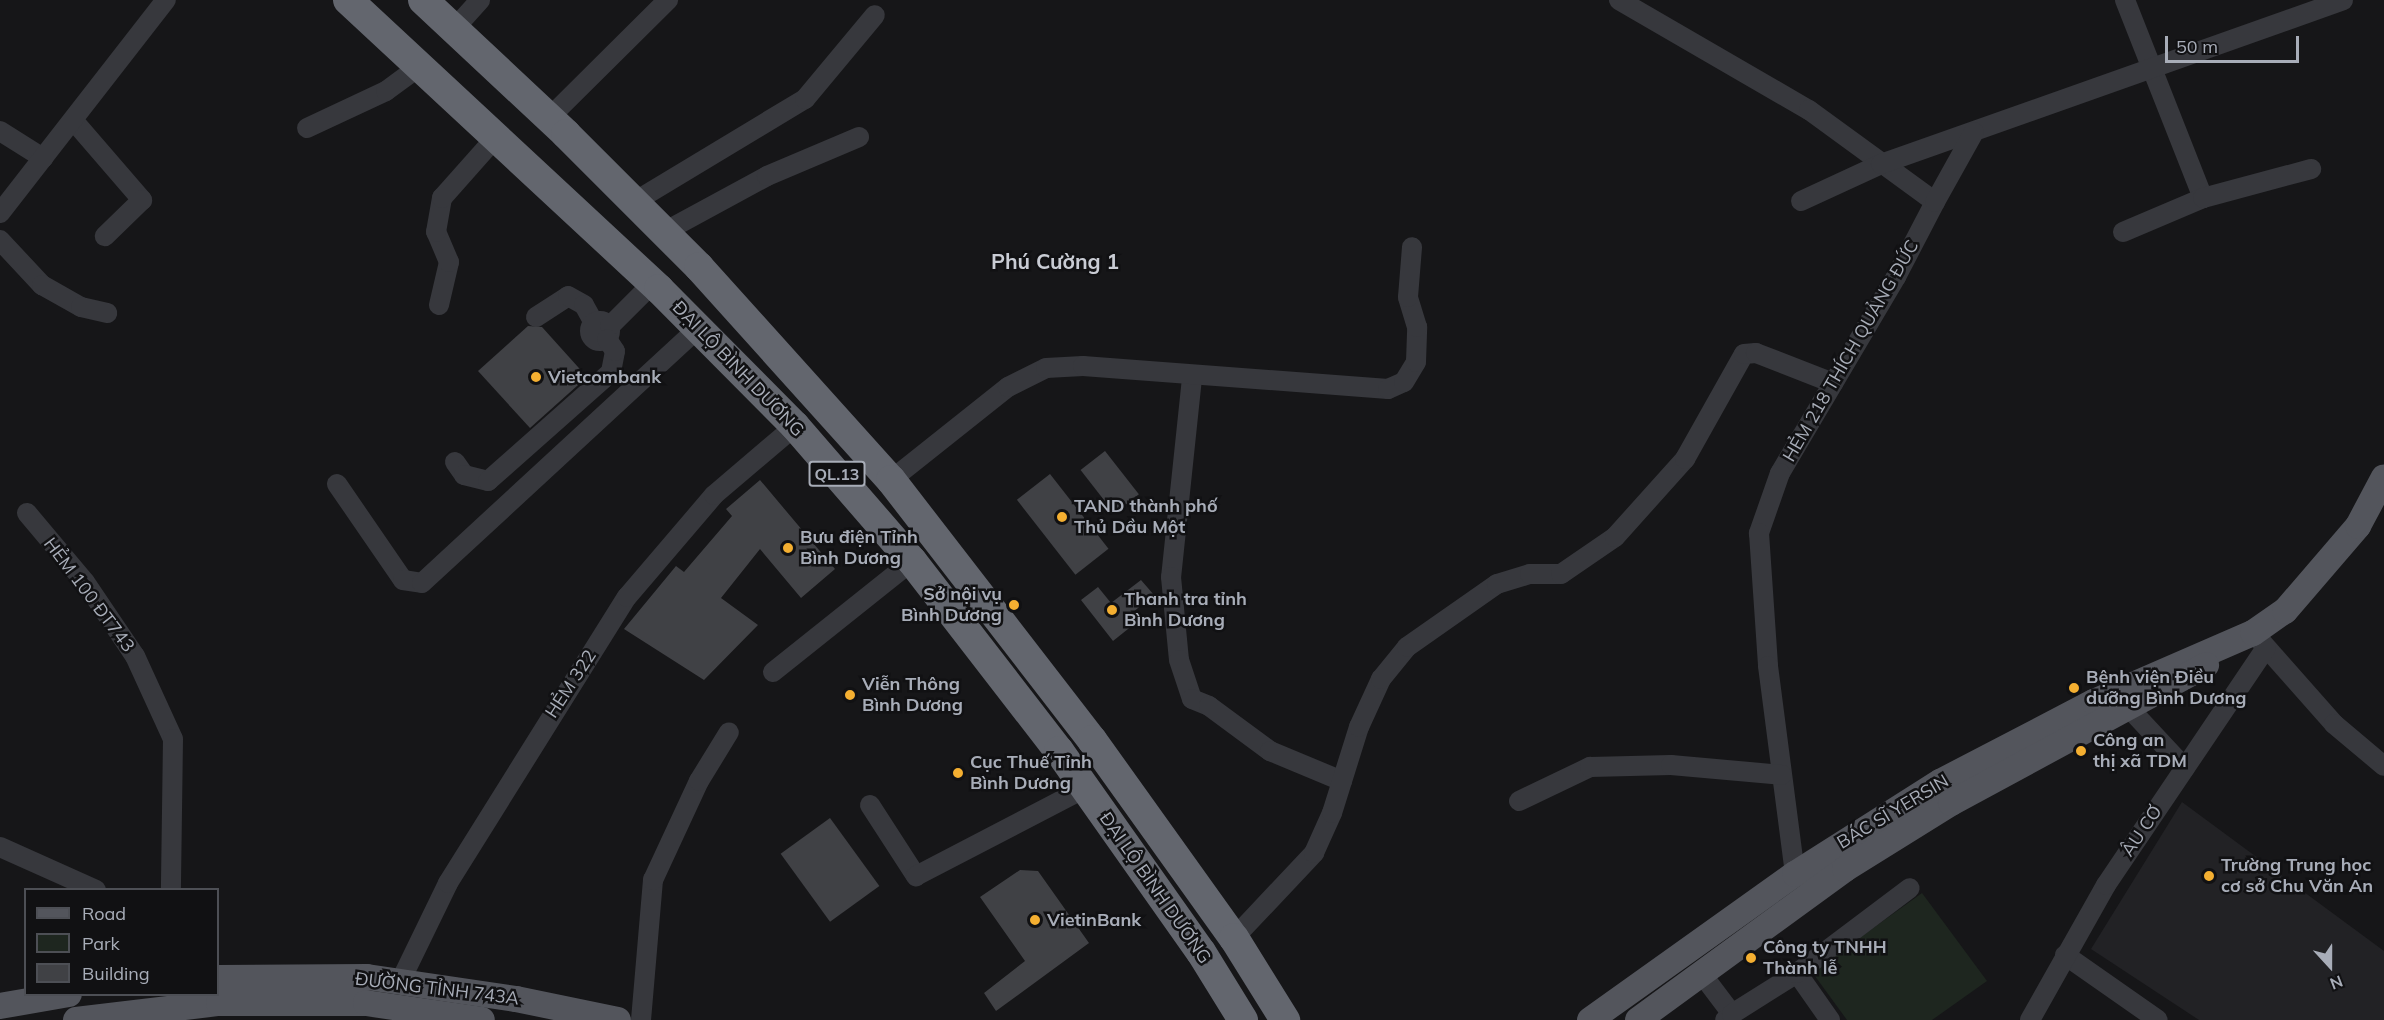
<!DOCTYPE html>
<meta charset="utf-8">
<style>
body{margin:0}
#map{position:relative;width:2384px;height:1020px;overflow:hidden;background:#161618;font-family:Mulish,sans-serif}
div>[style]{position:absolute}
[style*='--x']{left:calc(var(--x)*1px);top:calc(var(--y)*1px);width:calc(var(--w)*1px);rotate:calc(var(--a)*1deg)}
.built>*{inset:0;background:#222225}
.green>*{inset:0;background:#1e261f}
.building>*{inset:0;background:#404145;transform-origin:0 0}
.minor>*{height:20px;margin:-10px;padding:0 10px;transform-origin:10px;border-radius:10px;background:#37383d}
.minor>.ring{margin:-10px;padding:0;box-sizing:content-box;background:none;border:20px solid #37383d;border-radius:50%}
.major>*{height:26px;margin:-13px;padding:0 13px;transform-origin:13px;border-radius:13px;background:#53555c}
.highway>*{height:30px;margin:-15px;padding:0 15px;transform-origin:15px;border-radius:15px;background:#63666e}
.dots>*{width:16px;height:16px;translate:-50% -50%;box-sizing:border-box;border:3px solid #111113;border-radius:50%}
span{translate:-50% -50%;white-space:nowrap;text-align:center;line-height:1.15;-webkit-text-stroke:5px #111113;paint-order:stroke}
.shield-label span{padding:2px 4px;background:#111113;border:2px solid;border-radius:4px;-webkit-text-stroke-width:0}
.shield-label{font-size:16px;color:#a8adb8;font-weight:700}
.street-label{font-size:18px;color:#a8adb8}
.poi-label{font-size:18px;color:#a8adb8;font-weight:700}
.left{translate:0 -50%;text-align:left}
.right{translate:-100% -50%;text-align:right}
.quarter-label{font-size:21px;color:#c9ccd4;font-weight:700}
.legend{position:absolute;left:24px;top:888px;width:195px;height:108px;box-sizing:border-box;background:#111113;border:2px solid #4d4f55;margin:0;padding:8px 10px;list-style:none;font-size:18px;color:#a8adb8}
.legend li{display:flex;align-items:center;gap:12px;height:30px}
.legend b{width:30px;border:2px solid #4d4f55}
.north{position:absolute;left:2300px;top:936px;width:60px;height:60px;-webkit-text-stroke:4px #111113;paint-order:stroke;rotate:159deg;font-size:16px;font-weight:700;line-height:24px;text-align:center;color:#a8adb8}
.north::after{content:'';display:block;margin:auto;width:21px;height:27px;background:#a8adb8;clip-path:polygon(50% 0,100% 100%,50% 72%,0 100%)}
.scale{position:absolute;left:2165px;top:36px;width:134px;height:27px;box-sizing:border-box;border:3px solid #a8adb8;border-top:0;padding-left:8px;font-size:18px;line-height:21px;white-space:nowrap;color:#a8adb8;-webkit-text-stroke:4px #111113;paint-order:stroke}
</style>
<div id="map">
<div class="built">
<div style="clip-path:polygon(2182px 802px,2384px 951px,2384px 1020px,2199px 1020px,2091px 949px)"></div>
</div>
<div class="green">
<div style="clip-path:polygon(1922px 893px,1987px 981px,1932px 1020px,1847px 1020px,1812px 972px)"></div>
</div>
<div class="building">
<div style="clip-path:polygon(528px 326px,542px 327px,587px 377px,530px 428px,478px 371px)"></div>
<div style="left:1105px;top:451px;width:55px;height:31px;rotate:52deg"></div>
<div style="left:1050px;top:474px;width:95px;height:42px;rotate:52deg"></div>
<div style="clip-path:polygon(760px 480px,835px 569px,801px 598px,760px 549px,721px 598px,758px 625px,704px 680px,624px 629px,676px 566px,684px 572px,732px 516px,726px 509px)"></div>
<div style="clip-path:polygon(1141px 580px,1154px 595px,1127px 617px,1133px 625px,1113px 641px,1081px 600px,1098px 587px,1111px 603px)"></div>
<div style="left:830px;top:818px;width:84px;height:61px;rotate:54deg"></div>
<div style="clip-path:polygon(1020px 870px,1038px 871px,1089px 943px,996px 1011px,984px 993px,1025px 961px,980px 897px)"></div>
</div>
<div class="minor">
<div style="--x:1619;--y:0;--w:220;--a:30.1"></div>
<div style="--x:1809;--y:110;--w:156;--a:36.1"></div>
<div style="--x:1935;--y:202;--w:85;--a:117.5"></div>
<div style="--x:1896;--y:277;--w:228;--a:120.6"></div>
<div style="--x:1780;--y:473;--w:64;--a:109.3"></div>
<div style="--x:1759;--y:533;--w:133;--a:86.1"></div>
<div style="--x:1768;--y:666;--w:210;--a:82.6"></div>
<div style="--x:2125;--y:0;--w:213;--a:68.5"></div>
<div style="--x:454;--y:29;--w:39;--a:-48"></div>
<div style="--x:549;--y:118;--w:168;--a:-44.8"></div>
<div style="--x:73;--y:120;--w:106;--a:49.2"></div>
<div style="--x:142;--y:200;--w:52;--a:135.8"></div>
<div style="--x:307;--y:128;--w:87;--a:-25.1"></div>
<div style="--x:386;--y:91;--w:42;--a:-36.3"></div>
<div style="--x:0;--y:131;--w:51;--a:32.1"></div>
<div style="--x:1801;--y:201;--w:88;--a:-24.8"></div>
<div style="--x:1881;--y:164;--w:490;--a:-19.5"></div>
<div style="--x:634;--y:202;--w:200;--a:-31.1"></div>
<div style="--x:805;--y:99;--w:109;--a:-50.2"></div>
<div style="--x:1935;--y:202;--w:80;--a:-60.9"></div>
<div style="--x:0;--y:213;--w:270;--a:-52.1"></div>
<div style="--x:664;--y:232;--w:117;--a:-28.5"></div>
<div style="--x:767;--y:176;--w:100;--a:-23"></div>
<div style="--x:2123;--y:232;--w:87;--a:-23"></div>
<div style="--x:2203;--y:198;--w:112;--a:-15"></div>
<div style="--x:0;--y:240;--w:62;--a:47"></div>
<div style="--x:42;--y:285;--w:45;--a:29.4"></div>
<div style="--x:81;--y:307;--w:27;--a:13"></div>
<div style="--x:439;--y:305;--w:44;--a:-76.9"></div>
<div style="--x:449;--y:262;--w:33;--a:-113"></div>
<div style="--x:436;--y:232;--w:35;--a:-80"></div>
<div style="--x:442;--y:198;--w:83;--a:-48.4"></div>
<div style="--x:536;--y:317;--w:38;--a:-33"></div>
<div style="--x:568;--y:296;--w:18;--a:29"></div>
<div style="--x:584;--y:305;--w:21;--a:61"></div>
<div class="ring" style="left:590px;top:321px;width:0;height:0"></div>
<div style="--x:610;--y:326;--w:61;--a:-45"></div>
<div style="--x:1192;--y:378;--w:200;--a:96"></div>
<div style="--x:1171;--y:577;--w:83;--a:84.5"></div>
<div style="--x:1179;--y:660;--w:41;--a:71.6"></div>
<div style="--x:1192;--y:699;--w:18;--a:22"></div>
<div style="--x:1209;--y:706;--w:76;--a:36.4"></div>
<div style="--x:1270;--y:751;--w:78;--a:22.6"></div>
<div style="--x:455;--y:462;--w:16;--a:55"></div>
<div style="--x:464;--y:475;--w:25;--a:14"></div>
<div style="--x:488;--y:481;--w:164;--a:-41.5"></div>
<div style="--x:611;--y:372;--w:21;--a:-79"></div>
<div style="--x:615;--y:351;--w:14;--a:-124"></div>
<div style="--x:891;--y:480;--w:149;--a:-38.5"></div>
<div style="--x:1008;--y:387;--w:42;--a:-26.6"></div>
<div style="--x:1046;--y:368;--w:37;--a:-3"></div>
<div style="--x:1083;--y:366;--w:306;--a:4.3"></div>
<div style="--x:1388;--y:389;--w:17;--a:-24"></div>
<div style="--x:1404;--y:382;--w:23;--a:-59"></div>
<div style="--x:1416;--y:362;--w:35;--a:-88"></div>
<div style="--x:1417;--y:327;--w:31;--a:-107"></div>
<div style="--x:1408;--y:297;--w:50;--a:-85.4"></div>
<div style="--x:337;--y:484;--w:116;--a:55.5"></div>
<div style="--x:403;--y:580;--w:19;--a:9"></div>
<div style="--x:422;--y:583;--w:376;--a:-42.7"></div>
<div style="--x:27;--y:513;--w:90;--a:50"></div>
<div style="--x:85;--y:582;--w:89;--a:56"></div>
<div style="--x:135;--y:656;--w:91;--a:65.4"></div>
<div style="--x:173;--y:739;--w:151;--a:90.8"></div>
<div style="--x:2258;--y:638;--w:115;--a:48.5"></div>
<div style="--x:2334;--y:724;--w:65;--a:40"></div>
<div style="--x:773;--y:672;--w:178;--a:-38.6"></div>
<div style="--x:2129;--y:708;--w:82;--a:47"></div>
<div style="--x:1519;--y:801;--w:79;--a:-25.6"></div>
<div style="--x:1590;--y:767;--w:81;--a:-1.4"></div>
<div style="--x:1671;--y:765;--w:111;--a:5.1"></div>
<div style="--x:870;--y:805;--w:85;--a:57.1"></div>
<div style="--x:916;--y:876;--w:191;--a:-27.5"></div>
<div style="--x:0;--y:847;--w:105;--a:24.1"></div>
<div style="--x:1234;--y:938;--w:117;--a:-46.7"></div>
<div style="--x:1314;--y:853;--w:44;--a:-65.8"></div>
<div style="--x:1332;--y:813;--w:90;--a:-72.6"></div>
<div style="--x:1359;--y:727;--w:53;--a:-65.4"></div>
<div style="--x:1381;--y:679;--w:41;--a:-50.9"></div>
<div style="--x:1407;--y:647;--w:110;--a:-35"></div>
<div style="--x:1497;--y:584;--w:34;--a:-17"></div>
<div style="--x:1530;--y:574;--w:31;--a:0"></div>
<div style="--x:1561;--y:574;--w:65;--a:-34.4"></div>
<div style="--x:1615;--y:537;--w:105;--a:-48.1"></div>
<div style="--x:1685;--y:459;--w:120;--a:-60.7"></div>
<div style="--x:1744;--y:354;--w:12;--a:-5"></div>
<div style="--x:1756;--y:353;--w:83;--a:21.3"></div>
<div style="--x:2065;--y:955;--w:113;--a:35"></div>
<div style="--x:1701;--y:973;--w:51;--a:52.9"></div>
<div style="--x:1732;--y:1014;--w:9;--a:139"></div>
<div style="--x:400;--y:982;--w:110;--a:-64.1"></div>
<div style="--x:448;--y:883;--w:337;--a:-58"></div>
<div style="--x:627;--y:597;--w:134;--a:-49.5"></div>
<div style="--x:714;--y:495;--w:106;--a:-40.4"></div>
<div style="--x:1732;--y:1014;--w:77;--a:-32.2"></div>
<div style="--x:641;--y:1020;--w:141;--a:-85.1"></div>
<div style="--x:653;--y:880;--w:109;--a:-65.1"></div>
<div style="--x:699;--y:781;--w:57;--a:-58.5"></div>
<div style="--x:1830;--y:1020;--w:57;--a:-125.1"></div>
<div style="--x:1797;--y:973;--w:141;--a:-37"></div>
<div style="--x:2030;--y:1020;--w:155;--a:-60.6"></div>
<div style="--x:2106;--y:885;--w:286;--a:-56"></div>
</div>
<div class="major">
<div style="--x:218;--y:978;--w:149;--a:-0.4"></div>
<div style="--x:367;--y:977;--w:151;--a:8.4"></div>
<div style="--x:516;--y:999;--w:104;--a:11.6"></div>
<div style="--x:0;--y:1006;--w:70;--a:-9.9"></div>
<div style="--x:76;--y:1020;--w:144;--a:-6.8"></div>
<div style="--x:219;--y:1003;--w:147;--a:0"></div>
<div style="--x:366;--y:1003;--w:117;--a:8.3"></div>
<div style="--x:1590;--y:1020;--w:252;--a:-35.5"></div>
<div style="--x:1795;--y:874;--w:172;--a:-32.4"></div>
<div style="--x:1940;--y:782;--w:174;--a:-27.5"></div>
<div style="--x:2094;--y:702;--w:173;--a:-23.5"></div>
<div style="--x:2253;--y:633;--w:39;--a:-35"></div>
<div style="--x:2285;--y:611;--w:112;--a:-49.3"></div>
<div style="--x:2358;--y:526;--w:55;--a:-62"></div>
<div style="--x:1638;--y:1020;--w:256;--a:-36.1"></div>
<div style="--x:1845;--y:869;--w:125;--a:-31.9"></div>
<div style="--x:1951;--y:803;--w:290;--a:-28.4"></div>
</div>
<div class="highway">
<div style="--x:348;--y:0;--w:425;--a:42.9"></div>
<div style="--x:659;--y:289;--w:193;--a:45.2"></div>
<div style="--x:795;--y:426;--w:179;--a:49.1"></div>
<div style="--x:912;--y:561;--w:240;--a:52.3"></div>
<div style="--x:1059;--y:751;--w:246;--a:54.8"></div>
<div style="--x:1201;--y:952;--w:80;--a:58.3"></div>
<div style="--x:423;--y:0;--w:196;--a:43.1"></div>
<div style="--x:566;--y:134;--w:188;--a:45"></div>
<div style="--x:699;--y:267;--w:287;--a:48"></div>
<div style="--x:891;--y:480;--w:329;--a:52.3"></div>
<div style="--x:1092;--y:740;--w:244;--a:54.4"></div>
<div style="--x:1234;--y:938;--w:97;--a:58.1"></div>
</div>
<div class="dots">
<div style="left:536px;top:377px;background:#f4af31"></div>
<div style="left:1062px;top:517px;background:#f4af31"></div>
<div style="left:788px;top:548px;background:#f4af31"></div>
<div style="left:1014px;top:605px;background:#f4af31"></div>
<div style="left:1112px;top:610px;background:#f4af31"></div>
<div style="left:2074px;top:688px;background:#f4af31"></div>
<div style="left:850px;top:695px;background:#f4af31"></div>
<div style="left:2081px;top:751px;background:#f4af31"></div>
<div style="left:958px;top:773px;background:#f4af31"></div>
<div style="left:2209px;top:876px;background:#f4af31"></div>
<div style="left:1035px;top:920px;background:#f4af31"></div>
<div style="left:1751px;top:958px;background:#f4af31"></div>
</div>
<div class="shield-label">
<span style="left:837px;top:474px">QL.13</span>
</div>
<div class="street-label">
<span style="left:1851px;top:351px;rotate:-60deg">HẺM 218 THÍCH QUẢNG ĐỨC</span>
<span style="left:738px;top:369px;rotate:46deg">ĐẠI LỘ BÌNH DƯƠNG</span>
<span style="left:89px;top:595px;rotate:53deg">HẺM 100 ĐT743</span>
<span style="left:571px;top:684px;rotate:-57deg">HẺM 322</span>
<span style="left:1893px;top:812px;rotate:-31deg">BÁC SĨ YERSIN</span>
<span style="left:2142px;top:831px;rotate:-56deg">ÂU CƠ</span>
<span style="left:1155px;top:888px;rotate:55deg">ĐẠI LỘ BÌNH DƯƠNG</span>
<span style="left:437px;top:989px;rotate:7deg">ĐƯỜNG TỈNH 743A</span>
</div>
<div class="poi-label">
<span class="left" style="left:548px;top:377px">Vietcombank</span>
<span class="left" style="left:1074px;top:517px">TAND thành phố<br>Thủ Dầu Một</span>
<span class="left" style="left:800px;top:548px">Bưu điện Tỉnh<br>Bình Dương</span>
<span class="right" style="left:1002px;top:605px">Sở nội vụ<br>Bình Dương</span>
<span class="left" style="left:1124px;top:610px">Thanh tra tỉnh<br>Bình Dương</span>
<span class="left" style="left:2086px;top:688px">Bệnh viện Điều<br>dưỡng Bình Dương</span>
<span class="left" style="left:862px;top:695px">Viễn Thông<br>Bình Dương</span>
<span class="left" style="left:2093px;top:751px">Công an<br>thị xã TDM</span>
<span class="left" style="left:970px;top:773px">Cục Thuế Tỉnh<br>Bình Dương</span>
<span class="left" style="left:2221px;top:876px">Trường Trung học<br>cơ sở Chu Văn An</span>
<span class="left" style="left:1047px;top:920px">VietinBank</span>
<span class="left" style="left:1763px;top:958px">Công ty TNHH<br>Thành lễ</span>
</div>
<div class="quarter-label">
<span style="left:1055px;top:261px">Phú Cường 1</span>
</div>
<ul class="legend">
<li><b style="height:8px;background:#53555c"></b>Road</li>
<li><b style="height:16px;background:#1e261f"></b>Park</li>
<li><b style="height:16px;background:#404145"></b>Building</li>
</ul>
<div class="north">N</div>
<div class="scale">50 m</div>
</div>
